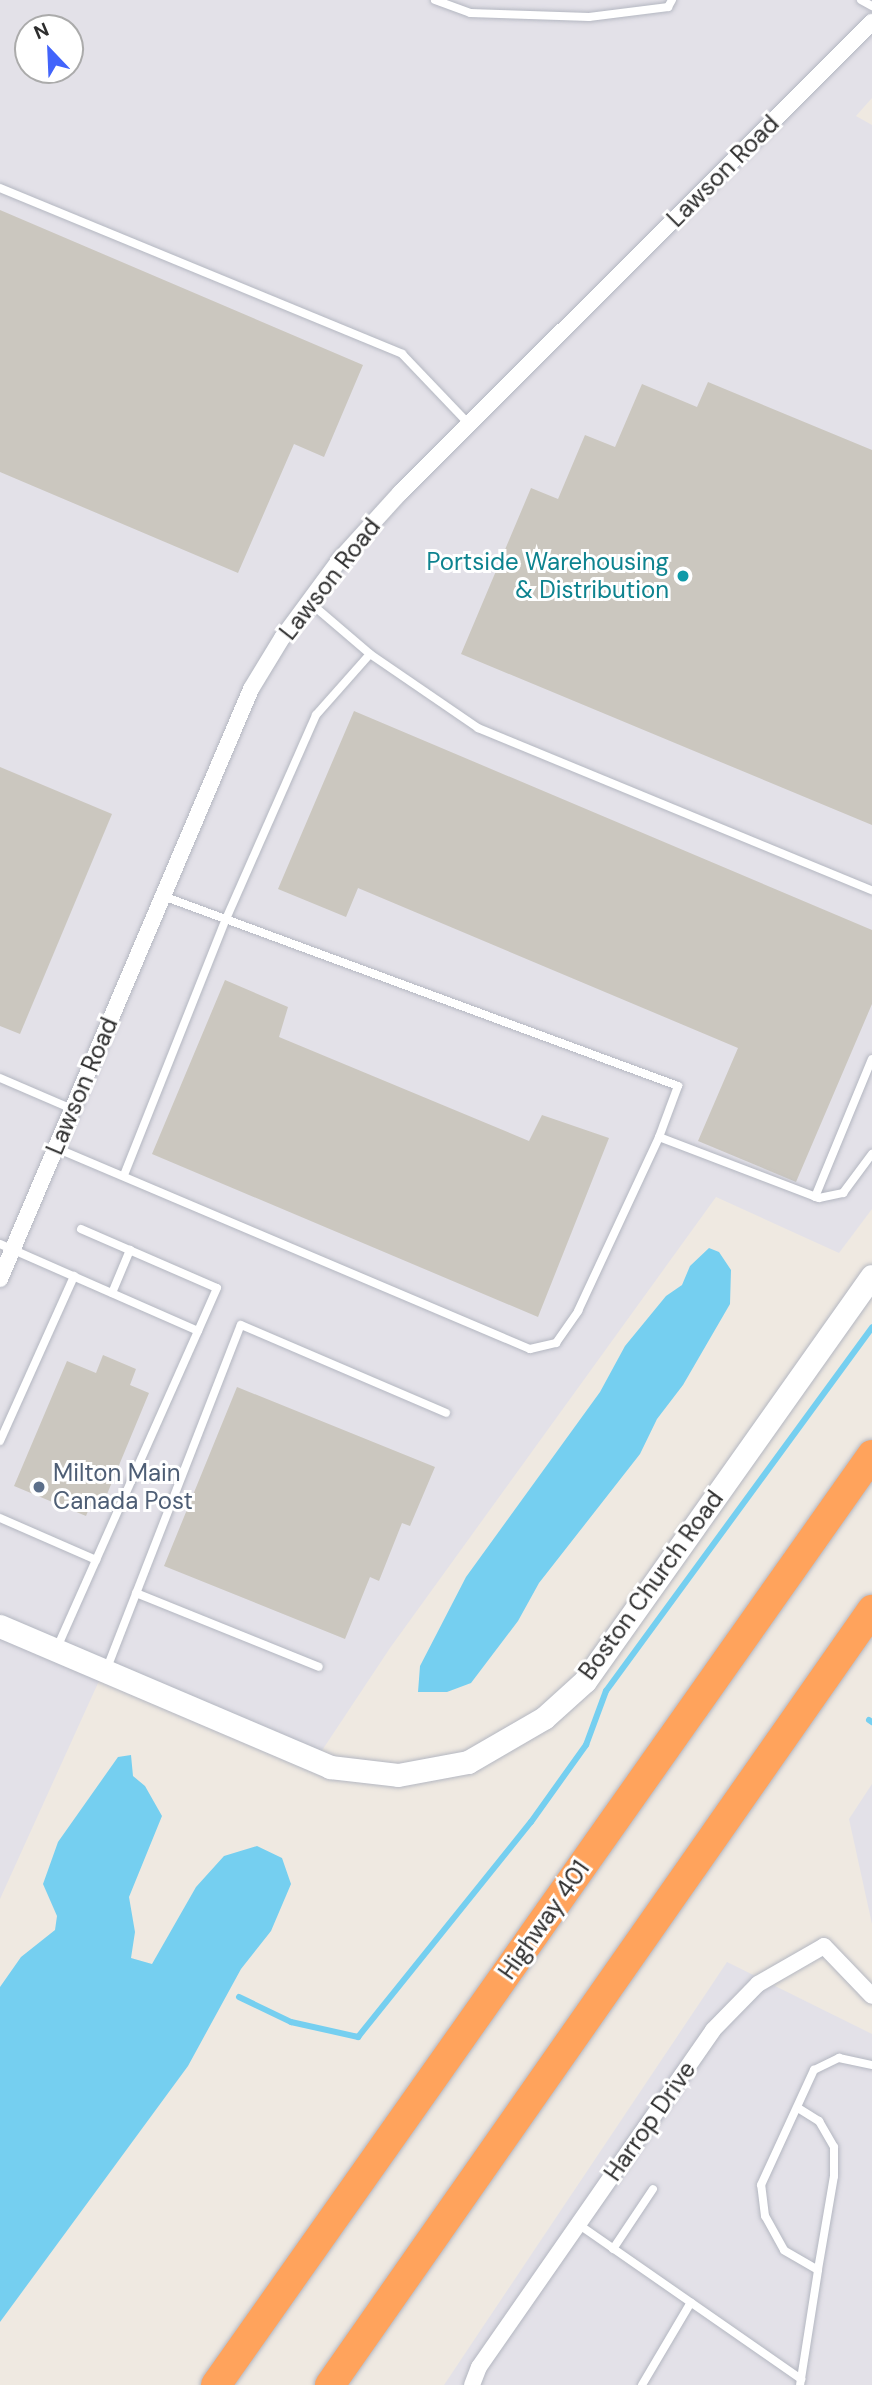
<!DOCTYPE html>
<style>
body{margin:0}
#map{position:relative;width:872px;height:2385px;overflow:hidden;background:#efe9e1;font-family:"DM Sans",sans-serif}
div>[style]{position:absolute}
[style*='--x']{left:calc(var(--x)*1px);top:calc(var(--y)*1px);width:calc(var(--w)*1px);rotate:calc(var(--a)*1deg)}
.industrial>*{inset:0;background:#e3e1e8}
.water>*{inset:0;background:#75cff0}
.stream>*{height:6px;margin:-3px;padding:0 3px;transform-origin:3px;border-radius:3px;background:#75cff0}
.building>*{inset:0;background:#cbc7bf}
.roads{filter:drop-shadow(0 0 2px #b4b7c1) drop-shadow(0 0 2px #b4b7c1)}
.lane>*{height:8px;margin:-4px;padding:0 4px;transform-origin:4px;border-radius:4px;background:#fff}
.street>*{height:16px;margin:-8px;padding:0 8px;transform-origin:8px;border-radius:8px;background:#fff}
.secondary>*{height:23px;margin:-11.5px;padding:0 11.5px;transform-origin:11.5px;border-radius:11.5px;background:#fff}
.highway>*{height:30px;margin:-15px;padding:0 15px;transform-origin:15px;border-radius:15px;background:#ffa35c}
.dots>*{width:19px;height:19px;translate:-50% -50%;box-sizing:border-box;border:4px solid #fff;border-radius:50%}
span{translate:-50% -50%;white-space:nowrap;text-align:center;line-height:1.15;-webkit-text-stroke:6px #fff;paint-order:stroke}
.street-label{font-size:24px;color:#2e2e2e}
.culture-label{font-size:24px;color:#0d838f}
.right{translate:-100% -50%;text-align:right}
.service-label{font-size:24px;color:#4e5e75}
.left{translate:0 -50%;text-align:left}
.north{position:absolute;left:14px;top:14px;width:70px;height:70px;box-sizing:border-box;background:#fff;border:2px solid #ababab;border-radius:50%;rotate:337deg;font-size:19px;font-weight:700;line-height:28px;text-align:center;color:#2e2e2e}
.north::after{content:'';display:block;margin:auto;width:24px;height:32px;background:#4264fb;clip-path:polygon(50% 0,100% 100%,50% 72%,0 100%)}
</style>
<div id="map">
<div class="industrial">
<div style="clip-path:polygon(evenodd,0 0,872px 0,872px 98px,856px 116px,872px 125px,872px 1209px,839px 1253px,716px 1197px,390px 1648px,321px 1752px,108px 1661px,0 1899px,0 0,28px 28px,70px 28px,70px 70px,28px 70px,28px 28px)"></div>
<div style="clip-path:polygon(872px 1784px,872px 1924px,849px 1819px)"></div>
<div style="clip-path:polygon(727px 1962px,872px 2034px,872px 2385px,444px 2385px)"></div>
</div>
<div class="water">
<div style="clip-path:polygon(709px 1248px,719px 1252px,731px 1270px,730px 1304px,683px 1385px,657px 1419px,640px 1454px,539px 1583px,518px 1621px,471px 1683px,447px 1692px,418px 1692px,420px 1666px,466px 1577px,600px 1392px,625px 1346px,666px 1296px,682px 1285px,690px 1266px)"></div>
<div style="clip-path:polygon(131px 1755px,133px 1776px,145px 1786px,162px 1816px,129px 1897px,135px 1932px,131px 1958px,152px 1964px,196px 1887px,224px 1856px,257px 1846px,282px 1858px,291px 1884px,271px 1931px,241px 1969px,188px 2066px,0 2322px,0 1987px,21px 1957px,55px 1930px,57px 1916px,43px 1884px,58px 1842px,118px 1757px)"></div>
</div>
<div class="stream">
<div style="--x:869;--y:1720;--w:4;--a:34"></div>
<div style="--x:239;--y:1997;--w:58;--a:25.7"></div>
<div style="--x:291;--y:2022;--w:69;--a:12.6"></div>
<div style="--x:358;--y:2037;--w:276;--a:-51.2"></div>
<div style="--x:531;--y:1822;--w:95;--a:-54.5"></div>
<div style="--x:586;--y:1745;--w:58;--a:-69.7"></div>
<div style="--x:606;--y:1691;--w:451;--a:-53.8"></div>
</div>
<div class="building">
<div style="clip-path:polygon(0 210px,363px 365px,324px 457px,294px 444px,238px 573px,0 472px)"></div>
<div style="clip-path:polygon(708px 382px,872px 450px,872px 825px,461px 654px,531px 488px,558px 499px,585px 435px,615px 447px,642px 384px,697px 407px)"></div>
<div style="clip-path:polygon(354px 711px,872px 930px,872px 1004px,796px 1182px,698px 1141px,738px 1048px,358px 888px,346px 917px,278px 889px)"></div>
<div style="clip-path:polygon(0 767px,112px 814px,20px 1034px,0 1026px)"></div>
<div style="clip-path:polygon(225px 980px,288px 1007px,279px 1037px,529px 1141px,542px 1115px,609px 1138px,538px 1317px,152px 1154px)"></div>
<div style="clip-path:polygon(103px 1355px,136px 1369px,130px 1385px,149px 1393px,100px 1511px,90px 1506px,86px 1516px,14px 1486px,67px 1361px,96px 1373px)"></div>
<div style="clip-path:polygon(237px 1387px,435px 1467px,410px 1526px,402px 1523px,379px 1581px,370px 1577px,345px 1639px,164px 1566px)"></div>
</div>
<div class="roads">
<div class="lane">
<div style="--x:435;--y:0;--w:37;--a:20"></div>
<div style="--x:470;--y:13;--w:119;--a:1.9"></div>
<div style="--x:589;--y:17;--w:80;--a:-7.2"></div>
<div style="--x:668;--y:7;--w:8;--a:-60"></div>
<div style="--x:861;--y:0;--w:13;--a:29"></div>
<div style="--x:0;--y:188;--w:435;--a:22.4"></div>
<div style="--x:402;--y:354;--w:97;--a:46.3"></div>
<div style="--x:308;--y:601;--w:82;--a:40.5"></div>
<div style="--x:370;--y:654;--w:131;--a:34.4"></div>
<div style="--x:478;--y:728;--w:426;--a:22.4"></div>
<div style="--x:163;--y:896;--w:549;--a:20.25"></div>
<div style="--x:678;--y:1086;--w:54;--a:110.4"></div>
<div style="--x:0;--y:1078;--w:78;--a:23.3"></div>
<div style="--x:56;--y:1148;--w:515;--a:22.98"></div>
<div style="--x:530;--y:1349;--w:27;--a:-13"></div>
<div style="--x:556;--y:1343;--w:39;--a:-55"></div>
<div style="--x:578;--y:1311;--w:192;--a:-65"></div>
<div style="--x:659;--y:1137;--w:171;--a:20.9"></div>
<div style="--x:819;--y:1198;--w:25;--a:-12"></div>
<div style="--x:843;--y:1193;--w:49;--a:-53.4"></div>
<div style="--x:124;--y:1175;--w:276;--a:-68.3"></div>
<div style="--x:226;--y:919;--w:223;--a:-66.2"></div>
<div style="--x:316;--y:715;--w:81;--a:-48.5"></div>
<div style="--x:815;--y:1197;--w:149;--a:-67.6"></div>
<div style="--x:81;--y:1229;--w:148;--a:23.5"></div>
<div style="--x:217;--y:1288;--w:47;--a:113.8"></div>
<div style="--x:0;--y:1244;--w:216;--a:23.7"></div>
<div style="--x:198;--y:1331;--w:347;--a:114"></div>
<div style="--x:112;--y:1293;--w:47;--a:-67.3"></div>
<div style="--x:0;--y:1441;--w:181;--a:-65.8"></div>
<div style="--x:0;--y:1518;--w:105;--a:23.6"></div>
<div style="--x:136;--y:1593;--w:197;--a:22"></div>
<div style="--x:107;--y:1668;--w:368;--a:-68.7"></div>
<div style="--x:241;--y:1325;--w:223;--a:23.2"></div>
<div style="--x:798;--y:2108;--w:25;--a:32"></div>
<div style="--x:819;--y:2121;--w:30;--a:60"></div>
<div style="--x:834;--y:2147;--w:29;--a:90"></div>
<div style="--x:834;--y:2176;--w:95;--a:99.7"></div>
<div style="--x:578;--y:2224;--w:272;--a:34.8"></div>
<div style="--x:801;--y:2379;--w:6;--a:99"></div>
<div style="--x:613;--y:2249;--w:72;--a:-56.3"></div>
<div style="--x:801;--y:2379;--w:110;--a:-81.1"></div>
<div style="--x:818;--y:2270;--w:39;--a:-150"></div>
<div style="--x:784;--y:2250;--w:39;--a:-119"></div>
<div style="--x:765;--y:2216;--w:31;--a:-97"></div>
<div style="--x:761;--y:2185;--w:127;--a:-65.3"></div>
<div style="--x:814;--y:2070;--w:28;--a:-26"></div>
<div style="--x:839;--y:2058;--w:34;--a:12"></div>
<div style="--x:642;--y:2385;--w:96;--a:-59.4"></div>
</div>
<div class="street">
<div style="--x:0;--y:1279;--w:641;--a:-66.95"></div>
<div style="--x:251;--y:689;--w:60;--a:-58.7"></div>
<div style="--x:282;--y:638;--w:99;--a:-53.6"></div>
<div style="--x:341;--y:558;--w:88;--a:-47.8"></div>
<div style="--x:400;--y:493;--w:667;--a:-44.94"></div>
<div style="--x:472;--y:2385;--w:19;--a:-69"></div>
<div style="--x:479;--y:2367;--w:410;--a:-55.2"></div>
<div style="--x:713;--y:2030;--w:64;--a:-45.6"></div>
<div style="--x:758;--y:1984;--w:76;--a:-29.9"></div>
<div style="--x:824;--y:1946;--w:69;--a:46.2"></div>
</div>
<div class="secondary">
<div style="--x:0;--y:1626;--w:359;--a:23.1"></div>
<div style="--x:330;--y:1767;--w:68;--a:6.7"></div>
<div style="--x:398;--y:1775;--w:71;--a:-10.5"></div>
<div style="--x:468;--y:1762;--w:88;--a:-30.1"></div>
<div style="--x:544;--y:1718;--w:55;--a:-42.1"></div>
<div style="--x:585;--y:1681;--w:496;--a:-54.7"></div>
</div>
<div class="highway">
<div style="--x:216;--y:2385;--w:1138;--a:-54.8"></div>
<div style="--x:330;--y:2385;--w:946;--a:-55.03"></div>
</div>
</div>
<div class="dots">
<div style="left:683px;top:576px;background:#0f9aa8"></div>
<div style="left:39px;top:1487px;background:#5c6f8a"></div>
</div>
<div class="street-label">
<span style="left:723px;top:171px;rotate:-45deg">Lawson Road</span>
<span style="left:330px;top:579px;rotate:-52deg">Lawson Road</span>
<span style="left:82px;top:1086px;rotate:-67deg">Lawson Road</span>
<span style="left:651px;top:1585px;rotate:-54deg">Boston Church Road</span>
<span style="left:544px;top:1920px;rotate:-55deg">Highway 401</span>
<span style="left:650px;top:2121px;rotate:-55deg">Harrop Drive</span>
</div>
<div class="culture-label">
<span class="right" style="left:669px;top:576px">Portside Warehousing<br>&amp; Distribution</span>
</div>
<div class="service-label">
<span class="left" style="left:53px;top:1487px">Milton Main<br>Canada Post</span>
</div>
<div class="north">N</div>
</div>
